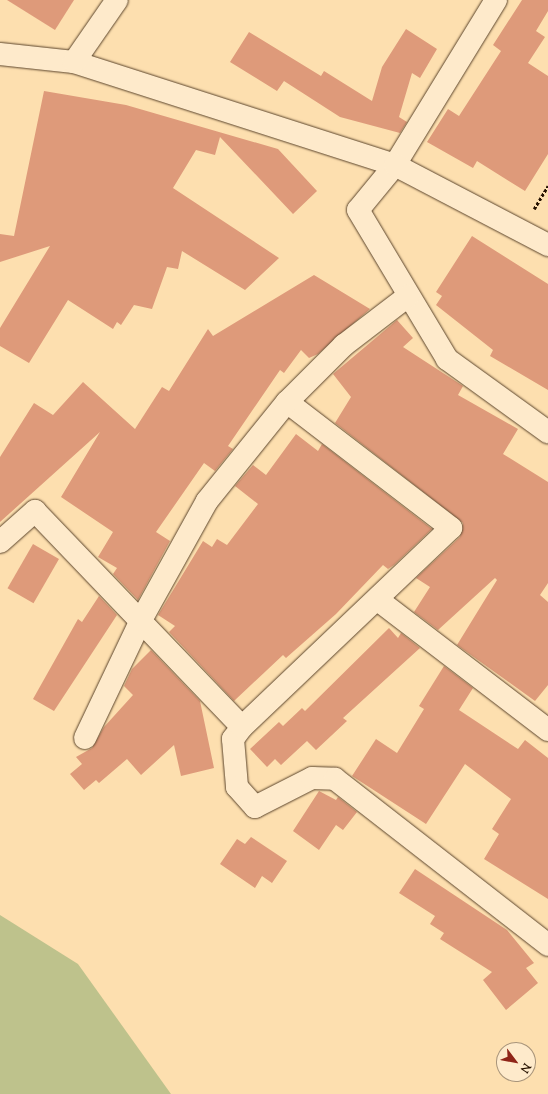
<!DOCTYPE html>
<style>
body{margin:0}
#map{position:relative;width:548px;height:1094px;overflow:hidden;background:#fddfaf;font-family:"Sorts Mill Goudy",serif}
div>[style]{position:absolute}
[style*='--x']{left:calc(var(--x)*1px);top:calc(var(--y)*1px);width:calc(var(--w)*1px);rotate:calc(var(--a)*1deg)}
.green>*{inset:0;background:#bec28c}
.building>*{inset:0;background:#de9a7a;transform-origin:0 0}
.path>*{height:2.5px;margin-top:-1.25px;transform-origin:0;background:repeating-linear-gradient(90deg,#261201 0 3px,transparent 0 5px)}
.roads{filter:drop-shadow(0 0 1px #5c452c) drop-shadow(0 0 1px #5c452c)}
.minor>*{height:22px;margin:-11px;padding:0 11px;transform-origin:11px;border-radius:11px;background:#feeacb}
span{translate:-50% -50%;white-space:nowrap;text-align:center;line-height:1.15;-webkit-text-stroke:3px #feeacb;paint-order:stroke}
.north{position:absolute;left:496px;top:1042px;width:40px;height:40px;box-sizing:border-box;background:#feeacb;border:1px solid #a8947a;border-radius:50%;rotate:122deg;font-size:11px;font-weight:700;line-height:16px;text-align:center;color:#261201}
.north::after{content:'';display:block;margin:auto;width:14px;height:18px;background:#8f2418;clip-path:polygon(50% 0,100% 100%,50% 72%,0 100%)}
</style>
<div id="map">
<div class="green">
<div style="clip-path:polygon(0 915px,78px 964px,171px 1094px,0 1094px)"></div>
</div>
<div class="building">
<div style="clip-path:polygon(7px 0,74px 0,55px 30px)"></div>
<div style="clip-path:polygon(522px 0,548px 0,548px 11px,536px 31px,545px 37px,528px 63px,548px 76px,548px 154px,525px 191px,477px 161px,473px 168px,427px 142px,448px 109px,459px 116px,501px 51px,493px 45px)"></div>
<div style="clip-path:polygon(406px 29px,437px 49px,420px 78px,412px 73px,399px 117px,407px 122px,400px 133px,340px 117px,284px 81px,277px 91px,230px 62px,249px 32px,321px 76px,324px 71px,372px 101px,382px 67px)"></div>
<div style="clip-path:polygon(44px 91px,126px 105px,278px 149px,317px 191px,293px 214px,220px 137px,215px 155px,196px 150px,173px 188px,279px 258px,245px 290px,182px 251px,178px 269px,167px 267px,152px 309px,134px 305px,121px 325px,117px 322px,113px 329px,68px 300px,29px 363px,0 346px,0 328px,50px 246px,0 262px,0 234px,14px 236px)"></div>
<div style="clip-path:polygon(472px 236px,548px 284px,548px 390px,490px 356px,493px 350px,436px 305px,442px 296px,436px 292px)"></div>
<div style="clip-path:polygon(314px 275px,370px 309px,318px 354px,309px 358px,301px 350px,284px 373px,280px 370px,228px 446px,233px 449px,215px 471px,204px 463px,156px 532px,170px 541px,138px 600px,113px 574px,117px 568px,98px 557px,113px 532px,61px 497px,100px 432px,0 522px,0 457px,34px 403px,53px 415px,83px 382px,135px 429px,162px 387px,169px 391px,208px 329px,213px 336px)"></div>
<div style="clip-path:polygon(397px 320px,413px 338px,403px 347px,463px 386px,458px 395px,518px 429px,503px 454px,548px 482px,548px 583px,540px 595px,548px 602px,548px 685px,535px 701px,457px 645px,497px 580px,495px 578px,438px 630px,414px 612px,430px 587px,416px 578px,460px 537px,463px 523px,335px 423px,351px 397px,333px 374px)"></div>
<div style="clip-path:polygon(296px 434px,318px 451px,322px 444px,432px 529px,394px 565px,388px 569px,383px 565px,336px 614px,286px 658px,283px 655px,234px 701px,169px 632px,175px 626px,158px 615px,203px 541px,212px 547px,217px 539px,227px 545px,258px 504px,235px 486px,253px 465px,266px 475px)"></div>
<div style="left:33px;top:544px;width:30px;height:51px;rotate:30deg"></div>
<div style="clip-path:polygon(99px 596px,117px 615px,54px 711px,33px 699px,78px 619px,82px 622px)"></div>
<div style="clip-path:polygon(389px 628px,398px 638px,401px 633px,420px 648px,343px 718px,347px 721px,316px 750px,307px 741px,281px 765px,275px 759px,267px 767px,250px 749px,279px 722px,283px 726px,302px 708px,305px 711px)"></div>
<div style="clip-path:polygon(151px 650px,200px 701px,214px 768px,181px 776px,174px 745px,141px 775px,127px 759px,99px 783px,96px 780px,84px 790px,70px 774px,82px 764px,76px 757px,92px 748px,104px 727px,133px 695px,124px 686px,132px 669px)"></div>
<div style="clip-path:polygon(444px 666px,473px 688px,459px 710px,518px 749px,525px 740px,548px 758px,548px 899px,484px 859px,499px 834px,492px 829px,511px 799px,465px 764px,426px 824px,352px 776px,376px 739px,397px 753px,424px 709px,419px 706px)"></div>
<div style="clip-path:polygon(319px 791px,336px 800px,338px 797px,357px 812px,343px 830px,336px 825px,319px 850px,293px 831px)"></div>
<div style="clip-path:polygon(251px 837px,287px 861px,272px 883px,262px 876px,255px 888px,220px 864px,237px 839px,245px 844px)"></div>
<div style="clip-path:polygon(415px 869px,507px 930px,534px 963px,526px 968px,538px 983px,506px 1010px,483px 980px,492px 972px,440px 939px,444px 933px,430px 924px,435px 916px,399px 893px)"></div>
</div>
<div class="path">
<div style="--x:534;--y:209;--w:27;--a:-59"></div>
</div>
<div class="roads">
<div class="minor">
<div style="--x:496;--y:0;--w:193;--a:121.5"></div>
<div style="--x:395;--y:165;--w:58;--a:129.4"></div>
<div style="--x:358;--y:210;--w:174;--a:59.1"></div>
<div style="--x:447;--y:359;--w:125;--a:35.9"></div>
<div style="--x:0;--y:54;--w:74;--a:6.2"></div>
<div style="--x:74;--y:62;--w:337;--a:17.8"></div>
<div style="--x:395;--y:165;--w:173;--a:27.6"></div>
<div style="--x:74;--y:62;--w:75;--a:-55.3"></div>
<div style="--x:287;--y:402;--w:207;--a:37.5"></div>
<div style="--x:451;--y:528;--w:289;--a:136.4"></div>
<div style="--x:242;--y:727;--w:15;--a:127"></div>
<div style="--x:233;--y:739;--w:48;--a:85.2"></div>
<div style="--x:237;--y:787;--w:27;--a:48"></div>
<div style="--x:255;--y:807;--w:64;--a:-27"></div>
<div style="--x:312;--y:778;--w:23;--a:2"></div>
<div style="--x:335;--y:779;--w:270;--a:37.9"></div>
<div style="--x:0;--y:542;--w:47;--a:-41.5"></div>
<div style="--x:35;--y:511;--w:299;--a:46.2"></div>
<div style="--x:378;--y:600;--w:214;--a:37.4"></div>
<div style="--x:85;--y:738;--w:131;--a:-64.6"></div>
<div style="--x:141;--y:620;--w:136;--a:-61"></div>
<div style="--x:207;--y:501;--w:127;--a:-51.1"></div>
<div style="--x:287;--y:402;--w:81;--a:-45"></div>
<div style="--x:344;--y:345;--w:81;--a:-37.4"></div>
</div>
</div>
<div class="north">N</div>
</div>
